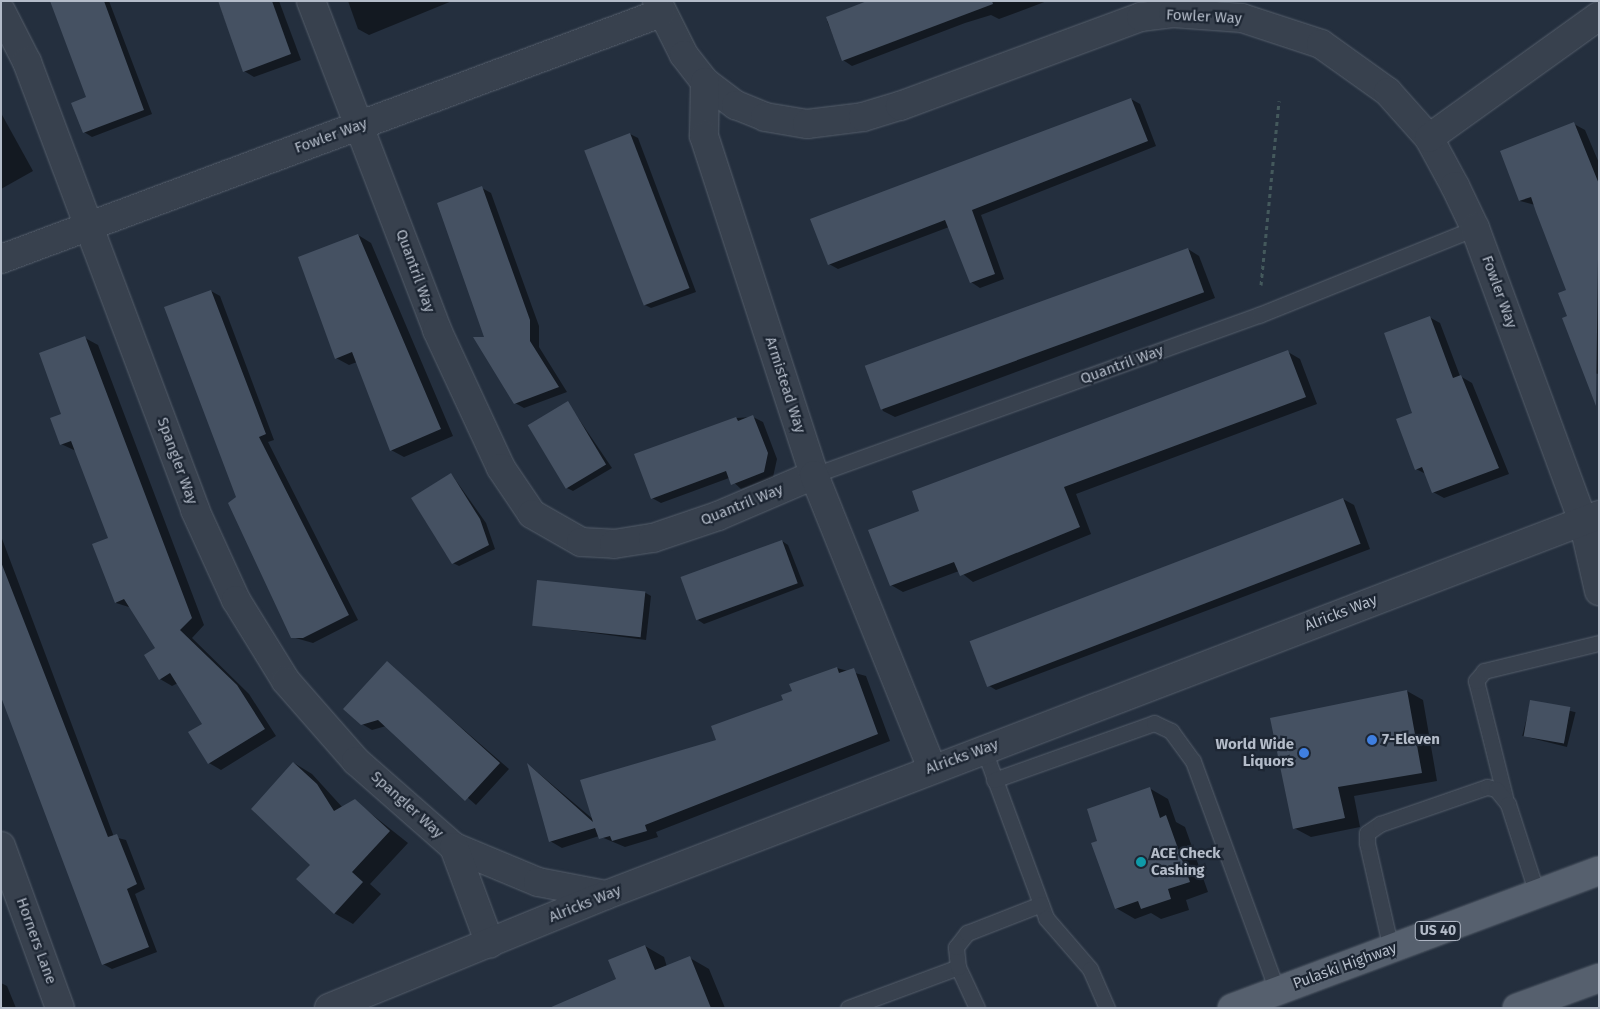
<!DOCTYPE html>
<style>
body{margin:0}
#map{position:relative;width:1600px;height:1009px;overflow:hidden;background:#242f3e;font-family:"Fira Sans",sans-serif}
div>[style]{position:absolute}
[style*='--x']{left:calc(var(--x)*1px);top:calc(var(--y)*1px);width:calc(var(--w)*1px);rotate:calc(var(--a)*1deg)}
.shadow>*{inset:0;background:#0007;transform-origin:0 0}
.building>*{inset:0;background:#455162;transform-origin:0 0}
.path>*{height:3px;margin-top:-1.5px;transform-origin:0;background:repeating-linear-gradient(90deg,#44595c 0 4px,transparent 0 8px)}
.roads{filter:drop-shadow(0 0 1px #565f6c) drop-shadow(0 0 1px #565f6c)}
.service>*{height:15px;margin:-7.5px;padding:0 7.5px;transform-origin:7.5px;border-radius:7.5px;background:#38414e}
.minor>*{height:28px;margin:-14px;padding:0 14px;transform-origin:14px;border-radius:14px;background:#38414e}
.primary>*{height:28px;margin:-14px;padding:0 14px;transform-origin:14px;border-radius:14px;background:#56606e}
.dots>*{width:14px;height:14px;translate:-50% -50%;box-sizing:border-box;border:2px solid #1d2633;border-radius:50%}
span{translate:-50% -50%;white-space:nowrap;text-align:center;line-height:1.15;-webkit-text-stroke:4.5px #1d2633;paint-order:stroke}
.shield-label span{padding:1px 4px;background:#1d2633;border:1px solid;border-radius:4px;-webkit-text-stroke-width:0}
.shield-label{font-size:14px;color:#b4bcc9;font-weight:700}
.street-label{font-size:15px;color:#b4bcc9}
.poi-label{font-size:15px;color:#b4bcc9;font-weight:700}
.left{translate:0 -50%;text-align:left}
.right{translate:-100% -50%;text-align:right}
.frame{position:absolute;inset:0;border:2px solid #b4bcc9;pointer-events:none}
</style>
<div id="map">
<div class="shadow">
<div style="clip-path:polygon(51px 1px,109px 1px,152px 114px,92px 137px,84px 132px,88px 98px)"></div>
<div style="clip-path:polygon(218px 1px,279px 1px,301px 60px,254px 77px,244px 71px)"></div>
<div style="clip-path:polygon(348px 1px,452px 1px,369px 35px,358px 29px)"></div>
<div style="clip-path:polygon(874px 1px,1047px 1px,999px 19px,991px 15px,965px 23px,852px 66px,843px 60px,827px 21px)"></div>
<div style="clip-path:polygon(1131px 99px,1140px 104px,1156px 146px,981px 215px,1004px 279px,980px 288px,971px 282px,949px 227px,838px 269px,829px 264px)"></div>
<div style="clip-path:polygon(1px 113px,33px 171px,1px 189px)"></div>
<div style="clip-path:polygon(1574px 124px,1585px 130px,1599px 163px,1599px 374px,1593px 373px,1569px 317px,1568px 291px,1535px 205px,1520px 201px,1502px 152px)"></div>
<div style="clip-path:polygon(630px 134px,638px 138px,696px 292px,651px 308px,643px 304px)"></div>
<div style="clip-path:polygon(482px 188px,491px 193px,539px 326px,539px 347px,567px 392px,524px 408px,515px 403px,486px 338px)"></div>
<div style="clip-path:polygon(358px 235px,371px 243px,453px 436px,404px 457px,391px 450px,357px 362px,349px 365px,336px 358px)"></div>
<div style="clip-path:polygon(1188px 249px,1199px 256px,1215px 298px,895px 417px,883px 411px,867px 366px)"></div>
<div style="clip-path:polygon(211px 291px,220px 296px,274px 440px,268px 442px,358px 620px,313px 643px,292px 637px,237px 498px)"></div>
<div style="clip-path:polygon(1429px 317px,1440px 323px,1460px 376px,1472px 383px,1509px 474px,1444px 498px,1433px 492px,1426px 474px,1416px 469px,1414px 413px)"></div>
<div style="clip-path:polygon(85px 338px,98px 345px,204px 625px,192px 638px,249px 694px,276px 736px,221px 770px,209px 763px,204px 724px,178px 683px,172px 686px,160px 679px,156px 649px,132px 608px,116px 603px,109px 539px,76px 451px,61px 444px,63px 414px)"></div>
<div style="clip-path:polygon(1288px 352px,1300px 359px,1317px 404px,1076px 494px,1091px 534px,973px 582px,959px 571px,903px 592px,891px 585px)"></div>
<div style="clip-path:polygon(568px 403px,612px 468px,573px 491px,567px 488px)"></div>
<div style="clip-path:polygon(753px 417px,763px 422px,777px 459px,773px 477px,741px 489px,729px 478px,661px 503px,652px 498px,736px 418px)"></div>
<div style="clip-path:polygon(452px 475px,486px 523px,495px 549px,459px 566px,453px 563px)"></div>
<div style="clip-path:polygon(1343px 499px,1354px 505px,1370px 549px,996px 690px,986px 684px)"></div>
<div style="clip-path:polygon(1px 536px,114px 837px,126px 840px,145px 889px,135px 894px,157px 952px,112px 969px,103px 964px,1px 693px)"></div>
<div style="clip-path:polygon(782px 541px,788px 545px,804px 586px,704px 624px,698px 620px)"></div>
<div style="clip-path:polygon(644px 592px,651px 596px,646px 640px,533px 625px)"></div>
<div style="clip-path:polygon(387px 663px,509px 769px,476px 805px,386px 726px,372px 730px,362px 724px)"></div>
<div style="clip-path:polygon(837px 668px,866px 676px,890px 741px,656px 832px,658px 837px,625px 847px,599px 836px,562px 848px,550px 841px,529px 765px,594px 820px)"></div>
<div style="clip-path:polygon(1407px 691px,1423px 700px,1437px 781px,1354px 796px,1360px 827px,1311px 837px,1294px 828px)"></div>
<div style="left:1531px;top:701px;width:46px;height:36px;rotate:14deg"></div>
<div style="clip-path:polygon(294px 763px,312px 774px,343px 808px,355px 801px,408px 843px,370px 884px,381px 894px,353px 924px,334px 913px,311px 864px)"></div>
<div style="clip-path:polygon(1149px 788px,1168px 799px,1176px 822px,1185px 827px,1208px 892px,1186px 900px,1189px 910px,1161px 919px,1151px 913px,1135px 919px,1116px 908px,1099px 842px)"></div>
<div style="clip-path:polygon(645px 946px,664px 957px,667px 967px,690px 958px,709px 969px,725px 1008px,567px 1008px,617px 980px)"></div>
<div style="clip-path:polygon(1px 983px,7px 986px,16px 1008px,1px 1008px)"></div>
</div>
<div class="building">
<div style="clip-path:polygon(50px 1px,104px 1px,144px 110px,83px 133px,71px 103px,86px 97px)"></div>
<div style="clip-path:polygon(218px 1px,272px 1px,291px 54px,243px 72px)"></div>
<div style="clip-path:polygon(867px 1px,992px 1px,993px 4px,842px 61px,826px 17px)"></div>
<div style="clip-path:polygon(1131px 98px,1148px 141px,972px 210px,995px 274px,970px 283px,945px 220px,828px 265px,810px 219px)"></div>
<div style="clip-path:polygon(1574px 122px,1599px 184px,1596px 406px,1562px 318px,1567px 316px,1558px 293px,1566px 290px,1536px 212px,1531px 197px,1519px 201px,1500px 151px)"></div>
<div style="left:630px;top:133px;width:166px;height:49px;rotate:69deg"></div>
<div style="clip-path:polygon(482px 186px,530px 320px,530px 341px,559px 387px,514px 404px,473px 337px,484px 337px,437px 203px)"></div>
<div style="clip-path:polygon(358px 234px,441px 429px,390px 451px,352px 352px,335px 359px,298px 257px)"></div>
<div style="left:1188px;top:248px;width:47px;height:344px;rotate:70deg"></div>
<div style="clip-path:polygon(211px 290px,266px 434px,259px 437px,349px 615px,303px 638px,291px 638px,228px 503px,236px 497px,164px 307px)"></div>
<div style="clip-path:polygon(1430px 316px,1453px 378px,1461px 375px,1499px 468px,1432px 493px,1422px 467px,1415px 470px,1396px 419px,1412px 413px,1384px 333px)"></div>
<div style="clip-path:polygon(85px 336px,192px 618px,180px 630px,237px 685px,265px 729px,208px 764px,188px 732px,202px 724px,170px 673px,159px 680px,144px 655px,155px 648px,124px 599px,115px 603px,92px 544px,108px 538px,71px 441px,60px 445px,50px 418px,61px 414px,39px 353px)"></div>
<div style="clip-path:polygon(1288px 350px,1306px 397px,1064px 487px,1080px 527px,960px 576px,954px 562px,890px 586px,868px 530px,919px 511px,912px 491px)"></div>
<div style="left:568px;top:401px;width:74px;height:47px;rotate:59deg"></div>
<div style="clip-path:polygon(753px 415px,768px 453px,764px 472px,731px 485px,726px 471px,651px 499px,634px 454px,736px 417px,738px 421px)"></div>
<div style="clip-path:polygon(451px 473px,480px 519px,489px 545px,452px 564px,411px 498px)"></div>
<div style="left:1343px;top:498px;width:49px;height:400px;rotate:69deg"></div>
<div style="left:782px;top:540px;width:46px;height:108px;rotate:70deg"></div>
<div style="clip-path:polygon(1px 562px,108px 837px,117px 834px,137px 884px,127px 889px,149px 947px,102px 965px,1px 697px)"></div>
<div style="left:537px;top:580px;width:109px;height:46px;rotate:6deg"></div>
<div style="clip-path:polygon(387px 661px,500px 763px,465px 801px,378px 720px,361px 725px,343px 709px)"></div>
<div style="clip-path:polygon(837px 667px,839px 673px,854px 668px,878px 734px,645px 825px,647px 831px,612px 841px,610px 836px,599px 839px,595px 828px,549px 842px,527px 763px,593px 822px,580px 780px,716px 740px,711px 726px,783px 700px,781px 695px,792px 691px,789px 684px)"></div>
<div style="clip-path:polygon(1407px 690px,1422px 773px,1338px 787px,1345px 818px,1293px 829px,1270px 718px)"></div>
<div style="left:1530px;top:700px;width:41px;height:37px;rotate:10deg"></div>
<div style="clip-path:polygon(293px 762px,317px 784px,334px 811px,355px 799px,390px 831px,352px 872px,363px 882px,334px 914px,296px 879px,310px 865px,251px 809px)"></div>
<div style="clip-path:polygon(1150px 787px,1160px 818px,1166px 815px,1190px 882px,1168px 889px,1171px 899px,1141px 909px,1138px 901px,1115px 909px,1091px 843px,1097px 841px,1087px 809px)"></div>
<div style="clip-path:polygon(645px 945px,655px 970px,690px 956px,711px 1008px,549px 1008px,616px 979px,608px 960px)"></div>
</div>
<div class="path">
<div style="--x:1261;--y:285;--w:185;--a:-84.4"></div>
</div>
<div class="roads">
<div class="service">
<div style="--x:814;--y:475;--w:473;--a:-19.8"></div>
<div style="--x:1259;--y:315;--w:233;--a:-21.9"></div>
<div style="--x:984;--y:750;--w:179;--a:69.7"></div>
<div style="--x:1046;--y:918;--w:67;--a:49.2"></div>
<div style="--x:1090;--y:969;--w:43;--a:66.4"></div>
<div style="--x:994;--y:780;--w:170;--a:-19.6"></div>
<div style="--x:1154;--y:723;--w:19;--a:25"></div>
<div style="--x:1171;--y:731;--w:37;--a:54"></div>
<div style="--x:1193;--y:761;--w:245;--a:69.9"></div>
<div style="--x:1505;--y:797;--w:120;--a:-104"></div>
<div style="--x:1476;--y:681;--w:13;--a:-51"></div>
<div style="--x:1484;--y:671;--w:118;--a:-13.7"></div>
<div style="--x:1391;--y:949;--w:109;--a:-102.8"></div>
<div style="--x:1367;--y:843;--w:10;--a:-90"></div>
<div style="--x:1367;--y:833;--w:16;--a:-35"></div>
<div style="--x:1380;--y:824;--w:113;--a:-19.1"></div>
<div style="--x:1487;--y:787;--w:9;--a:13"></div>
<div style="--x:1496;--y:789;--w:19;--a:51"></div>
<div style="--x:1508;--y:804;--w:95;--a:72.1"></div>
<div style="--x:848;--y:1008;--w:117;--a:-20.4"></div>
<div style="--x:977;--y:1008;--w:45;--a:-114.9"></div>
<div style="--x:958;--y:967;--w:20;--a:-96"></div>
<div style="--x:956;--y:947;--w:18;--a:-52"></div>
<div style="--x:967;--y:933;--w:79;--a:-21.4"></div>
</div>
<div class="minor">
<div style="--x:311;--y:1;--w:352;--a:69"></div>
<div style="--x:437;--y:330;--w:152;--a:65.1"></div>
<div style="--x:501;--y:468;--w:55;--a:56"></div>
<div style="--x:532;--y:514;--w:56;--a:29.7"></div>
<div style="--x:581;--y:542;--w:33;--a:3"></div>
<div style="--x:614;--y:544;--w:39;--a:-9"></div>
<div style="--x:653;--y:538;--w:69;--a:-18.7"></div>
<div style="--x:718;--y:516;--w:104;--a:-23.1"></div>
<div style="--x:657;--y:1;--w:60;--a:63.4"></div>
<div style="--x:684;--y:55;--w:34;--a:52"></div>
<div style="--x:705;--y:82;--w:39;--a:37"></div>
<div style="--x:736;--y:105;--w:31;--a:22"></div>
<div style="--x:765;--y:117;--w:43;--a:9.5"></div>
<div style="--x:807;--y:124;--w:56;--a:-7.1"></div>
<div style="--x:863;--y:117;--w:39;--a:-17"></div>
<div style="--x:900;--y:106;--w:257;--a:-20.3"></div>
<div style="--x:1141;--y:17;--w:32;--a:-7"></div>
<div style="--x:1173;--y:13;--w:69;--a:4.1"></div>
<div style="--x:1242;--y:18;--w:83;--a:18.2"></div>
<div style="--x:1321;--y:44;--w:82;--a:35.6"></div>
<div style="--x:1388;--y:92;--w:62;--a:48.3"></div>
<div style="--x:1429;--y:138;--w:55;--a:61.6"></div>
<div style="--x:1455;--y:186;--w:47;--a:64.5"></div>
<div style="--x:1475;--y:228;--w:312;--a:69.8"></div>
<div style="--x:1583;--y:521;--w:72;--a:77.1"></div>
<div style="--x:1;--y:11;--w:57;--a:63"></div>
<div style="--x:27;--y:62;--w:478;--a:69.4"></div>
<div style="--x:195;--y:510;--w:99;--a:65.5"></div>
<div style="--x:236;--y:600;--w:95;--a:58.3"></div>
<div style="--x:286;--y:681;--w:106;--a:48.8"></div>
<div style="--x:356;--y:761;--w:130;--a:41.3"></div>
<div style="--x:454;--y:847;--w:91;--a:22.6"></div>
<div style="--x:538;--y:882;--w:69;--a:10.8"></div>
<div style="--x:705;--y:82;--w:54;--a:91.1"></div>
<div style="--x:704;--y:136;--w:356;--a:72"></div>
<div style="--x:814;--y:475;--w:316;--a:68.1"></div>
<div style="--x:1429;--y:138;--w:209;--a:-35.7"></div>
<div style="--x:1;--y:259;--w:704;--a:-20.44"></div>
<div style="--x:1;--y:846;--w:172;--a:70"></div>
<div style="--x:454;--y:847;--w:103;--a:69.6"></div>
<div style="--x:329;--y:1008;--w:299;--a:-22.2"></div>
<div style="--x:606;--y:895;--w:1063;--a:-20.94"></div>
</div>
<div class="primary">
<div style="--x:1232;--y:1008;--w:392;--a:-20.5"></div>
<div style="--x:1517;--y:1008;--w:87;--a:-20.1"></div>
</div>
</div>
<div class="dots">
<div style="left:1372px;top:740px;background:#3f7fe0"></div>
<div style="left:1304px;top:753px;background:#3f7fe0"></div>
<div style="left:1141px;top:862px;background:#0f9aa8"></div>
</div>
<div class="shield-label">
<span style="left:1438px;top:931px">US 40</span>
</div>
<div class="street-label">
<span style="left:1204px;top:17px;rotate:3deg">Fowler Way</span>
<span style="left:331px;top:136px;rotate:-20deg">Fowler Way</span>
<span style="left:415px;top:271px;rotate:70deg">Quantril Way</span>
<span style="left:1499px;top:292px;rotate:70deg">Fowler Way</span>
<span style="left:1122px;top:365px;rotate:-20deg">Quantril Way</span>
<span style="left:785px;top:385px;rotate:72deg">Armistead Way</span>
<span style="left:177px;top:461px;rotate:70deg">Spangler Way</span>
<span style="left:742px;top:505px;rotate:-22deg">Quantril Way</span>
<span style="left:1341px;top:613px;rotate:-21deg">Alricks Way</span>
<span style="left:962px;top:757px;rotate:-20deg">Alricks Way</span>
<span style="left:407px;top:805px;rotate:42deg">Spangler Way</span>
<span style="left:585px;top:904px;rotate:-22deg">Alricks Way</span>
<span style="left:36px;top:941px;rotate:70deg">Horners Lane</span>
<span style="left:1345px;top:966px;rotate:-20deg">Pulaski Highway</span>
</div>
<div class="poi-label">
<span class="left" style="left:1382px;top:740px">7-Eleven</span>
<span class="right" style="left:1294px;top:753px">World Wide<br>Liquors</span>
<span class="left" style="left:1151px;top:862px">ACE Check<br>Cashing</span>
</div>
<div class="frame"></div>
</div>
